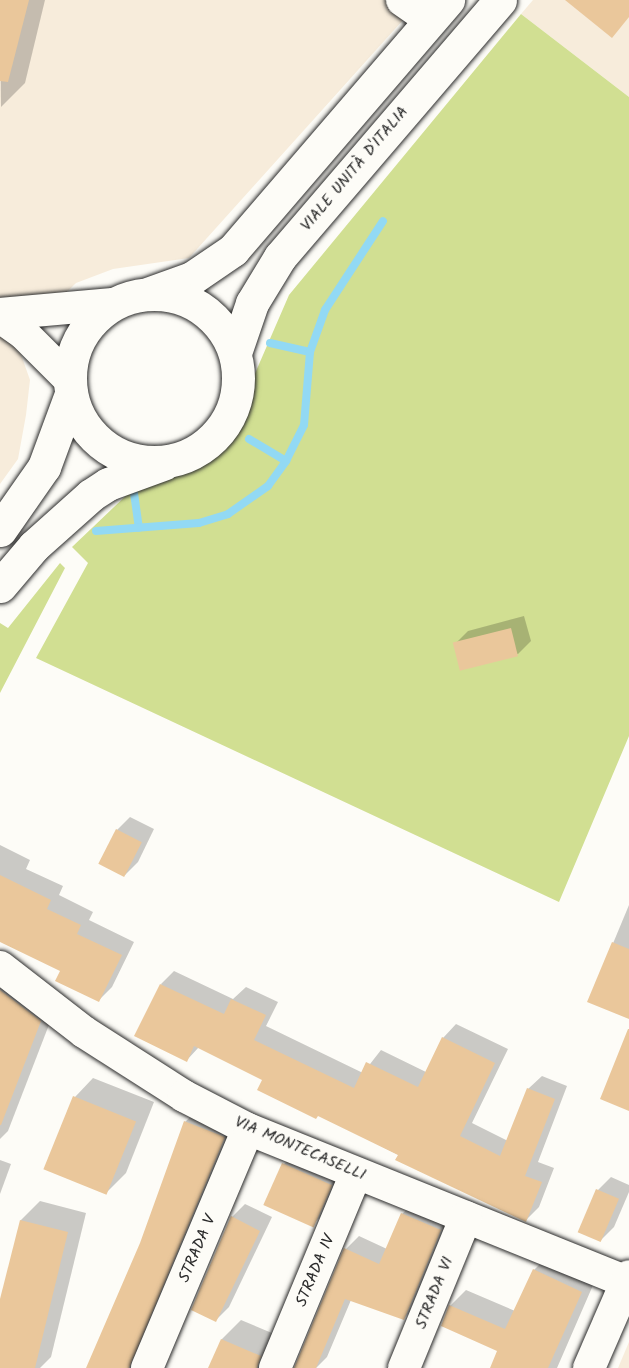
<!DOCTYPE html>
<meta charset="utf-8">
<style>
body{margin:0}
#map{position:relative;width:629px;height:1368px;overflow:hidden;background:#fdfcf7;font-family:Kalam,sans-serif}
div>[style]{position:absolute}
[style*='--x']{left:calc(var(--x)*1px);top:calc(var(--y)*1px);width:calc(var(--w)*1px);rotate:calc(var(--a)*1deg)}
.built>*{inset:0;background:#f7ecdb}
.green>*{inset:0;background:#d1df92}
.shadow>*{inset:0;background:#0003}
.stream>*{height:8px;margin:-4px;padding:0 4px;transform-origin:4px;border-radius:4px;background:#92d9f4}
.building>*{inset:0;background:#eac79b;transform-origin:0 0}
.roads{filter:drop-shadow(0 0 2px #2b2b2b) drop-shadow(0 0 2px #2b2b2b)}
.minor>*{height:32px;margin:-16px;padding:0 16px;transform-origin:16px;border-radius:16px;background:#fdfcf7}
.major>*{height:33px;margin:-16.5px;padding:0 16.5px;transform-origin:16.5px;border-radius:16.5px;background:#fdfcf7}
.major>.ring{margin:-16.5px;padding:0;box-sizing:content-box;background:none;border:33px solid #fdfcf7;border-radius:50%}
span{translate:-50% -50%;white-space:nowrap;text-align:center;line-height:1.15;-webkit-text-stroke:6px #fdfcf7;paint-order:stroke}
.street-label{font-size:16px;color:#2b2b2b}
</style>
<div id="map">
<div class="built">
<div style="clip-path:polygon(0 0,421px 0,189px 258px,113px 269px,76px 283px,24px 334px,18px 346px,30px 380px,26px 415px,18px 459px,0 484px)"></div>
<div style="clip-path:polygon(533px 0,629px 0,629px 97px,521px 14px)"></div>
<div style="clip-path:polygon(629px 1342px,629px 1368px,618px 1368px)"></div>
</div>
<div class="green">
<div style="clip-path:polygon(521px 14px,629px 97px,629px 736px,559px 902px,36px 658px,88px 563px,72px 547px,134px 488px,170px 477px,204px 460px,231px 429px,289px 295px)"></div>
<div style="clip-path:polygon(60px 563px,65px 568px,0 693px,0 623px,8px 628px)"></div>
</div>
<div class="shadow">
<div style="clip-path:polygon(0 0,45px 0,25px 83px,1px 107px)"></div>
<div style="clip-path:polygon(524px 616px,531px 641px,518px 654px,455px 644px,468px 631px)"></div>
<div style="clip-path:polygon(130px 817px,154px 829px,138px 862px,125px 875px,117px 830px)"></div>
<div style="clip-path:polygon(0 845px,30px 860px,26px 869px,63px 886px,59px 895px,93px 912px,89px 920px,134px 942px,112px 987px,99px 1000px,62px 970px,0 933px)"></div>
<div style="clip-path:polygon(629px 905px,629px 1017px,589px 1001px)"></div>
<div style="clip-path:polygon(0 957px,57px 1004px,8px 1131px,0 1139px)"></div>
<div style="clip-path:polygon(174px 971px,233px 999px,246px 987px,278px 1002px,266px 1026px,363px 1073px,381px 1050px,426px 1072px,443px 1038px,456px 1024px,508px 1049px,472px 1123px,508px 1141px,528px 1089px,542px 1076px,567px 1086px,538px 1162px,554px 1168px,539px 1207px,526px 1220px,318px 1114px,264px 1079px,199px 1047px,187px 1060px,161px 984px)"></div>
<div style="clip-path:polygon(93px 1078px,154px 1102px,126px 1173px,107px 1192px,75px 1097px)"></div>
<div style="clip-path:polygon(205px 1103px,243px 1118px,145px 1368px,87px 1368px,142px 1244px,185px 1122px)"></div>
<div style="clip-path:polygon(297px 1151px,344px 1171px,328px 1210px,314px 1223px,284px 1164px)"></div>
<div style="clip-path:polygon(0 1160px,11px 1164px,0 1194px)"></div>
<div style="clip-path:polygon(611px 1177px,629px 1185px,629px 1192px,614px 1227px,601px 1240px,598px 1190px)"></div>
<div style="clip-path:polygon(40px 1201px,86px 1213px,51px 1357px,40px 1368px,0 1368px,0 1306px,21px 1220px)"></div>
<div style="clip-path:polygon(416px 1201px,453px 1217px,417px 1305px,404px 1318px,351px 1300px,327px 1357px,316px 1368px,309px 1368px,346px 1249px,359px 1236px,387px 1249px,402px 1214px)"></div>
<div style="clip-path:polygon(245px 1204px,272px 1217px,229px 1307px,216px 1320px,232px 1217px)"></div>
<div style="clip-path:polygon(550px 1254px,597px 1276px,557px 1368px,492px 1368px,499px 1350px,450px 1306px,466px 1290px,515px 1311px,534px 1270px)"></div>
<div style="clip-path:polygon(241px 1320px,279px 1336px,266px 1368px,210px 1368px,222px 1339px)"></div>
</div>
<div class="stream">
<div style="--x:270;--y:343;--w:41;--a:12.7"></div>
<div style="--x:249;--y:439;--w:43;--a:30.7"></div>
<div style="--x:134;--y:493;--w:35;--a:82"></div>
<div style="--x:96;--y:531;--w:103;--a:-4.4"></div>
<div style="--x:199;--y:523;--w:30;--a:-17"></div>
<div style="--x:228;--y:514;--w:49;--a:-35"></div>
<div style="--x:268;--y:486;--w:31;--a:-54"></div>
<div style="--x:286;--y:461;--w:40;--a:-63.4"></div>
<div style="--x:304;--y:425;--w:73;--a:-85.3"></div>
<div style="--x:310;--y:352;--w:45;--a:-70.3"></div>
<div style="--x:325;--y:310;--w:106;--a:-56.9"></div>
</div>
<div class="building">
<div style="clip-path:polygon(0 0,29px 0,8px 82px,0 81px)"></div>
<div style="clip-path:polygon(565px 0,629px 0,629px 17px,612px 38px)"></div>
<div style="left:511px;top:628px;width:29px;height:60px;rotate:76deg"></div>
<div style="left:116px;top:829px;width:29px;height:39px;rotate:27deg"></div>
<div style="clip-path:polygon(0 875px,51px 900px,47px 909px,81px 925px,77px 934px,122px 955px,99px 1002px,55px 981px,60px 971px,0 942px)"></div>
<div style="clip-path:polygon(612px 942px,629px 949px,629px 1019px,587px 1002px)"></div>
<div style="clip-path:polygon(160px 984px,224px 1014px,231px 999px,266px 1015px,254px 1040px,354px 1088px,366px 1062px,418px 1087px,442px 1037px,495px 1063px,460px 1136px,500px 1156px,527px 1088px,555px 1099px,525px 1176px,542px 1182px,526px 1222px,395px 1160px,398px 1155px,318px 1116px,316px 1119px,257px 1090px,262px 1080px,194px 1046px,187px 1062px,134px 1036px)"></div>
<div style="clip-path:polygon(0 990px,41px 1021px,1px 1125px,0 1125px)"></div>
<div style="clip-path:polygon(628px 1029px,629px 1029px,629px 1111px,600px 1099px)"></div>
<div style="left:73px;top:1096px;width:68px;height:79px;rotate:22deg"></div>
<div style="clip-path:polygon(184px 1121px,225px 1137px,129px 1368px,86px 1368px,140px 1243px)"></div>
<div style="left:282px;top:1163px;width:55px;height:46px;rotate:24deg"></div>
<div style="left:596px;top:1189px;width:25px;height:47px;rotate:23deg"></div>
<div style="clip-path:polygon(401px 1213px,441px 1230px,404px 1320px,345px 1299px,316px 1368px,294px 1368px,344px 1248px,379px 1264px)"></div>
<div style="clip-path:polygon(231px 1216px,260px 1231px,216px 1322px,191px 1310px)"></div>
<div style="clip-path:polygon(20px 1220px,68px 1232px,35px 1368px,0 1368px,0 1299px)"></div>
<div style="clip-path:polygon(533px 1269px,582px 1292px,548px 1368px,490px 1368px,497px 1351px,441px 1326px,449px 1305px,505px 1329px)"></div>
<div style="clip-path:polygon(221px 1339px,261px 1356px,257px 1368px,208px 1368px)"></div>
</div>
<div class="roads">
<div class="minor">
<div style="--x:402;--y:0;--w:35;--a:35"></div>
<div style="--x:0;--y:314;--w:113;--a:-5.1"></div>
<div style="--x:0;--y:317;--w:29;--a:35"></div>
<div style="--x:24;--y:334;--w:64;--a:45"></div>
<div style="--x:0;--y:967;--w:106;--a:37.7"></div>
<div style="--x:84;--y:1032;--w:119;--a:32.6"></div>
<div style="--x:184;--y:1096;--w:72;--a:27.3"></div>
<div style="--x:248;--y:1129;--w:409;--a:22"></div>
<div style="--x:147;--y:1368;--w:259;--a:-67.1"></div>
<div style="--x:275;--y:1368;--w:211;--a:-67.4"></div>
<div style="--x:404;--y:1368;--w:163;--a:-67.7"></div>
<div style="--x:589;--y:1368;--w:100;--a:-66.5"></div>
</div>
<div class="major">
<div style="--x:150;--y:293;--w:45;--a:-19.7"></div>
<div style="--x:192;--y:278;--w:50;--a:-34.3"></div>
<div style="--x:233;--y:250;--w:330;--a:-49.3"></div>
<div class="ring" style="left:70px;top:294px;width:135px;height:135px"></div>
<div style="--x:235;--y:353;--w:53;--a:-71.2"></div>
<div style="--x:252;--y:303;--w:54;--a:-58.7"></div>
<div style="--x:280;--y:257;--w:338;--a:-49.4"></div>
<div style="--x:0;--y:530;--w:77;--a:-55.1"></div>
<div style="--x:44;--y:467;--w:78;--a:-69.7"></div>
<div style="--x:0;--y:586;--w:52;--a:-49.6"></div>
<div style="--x:34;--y:546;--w:76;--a:-41.8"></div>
<div style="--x:91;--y:495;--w:20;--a:-33"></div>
<div style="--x:108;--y:484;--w:59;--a:-20"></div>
</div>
</div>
<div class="street-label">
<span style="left:355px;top:169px;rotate:-50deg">VIALE UNITÀ D'ITALIA</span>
<span style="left:300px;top:1149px;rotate:23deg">VIA MONTECASELLI</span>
<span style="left:198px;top:1249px;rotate:-67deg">STRADA V</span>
<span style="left:316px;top:1271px;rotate:-67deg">STRADA IV</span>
<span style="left:435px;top:1293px;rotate:-68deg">STRADA VI</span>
</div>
</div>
